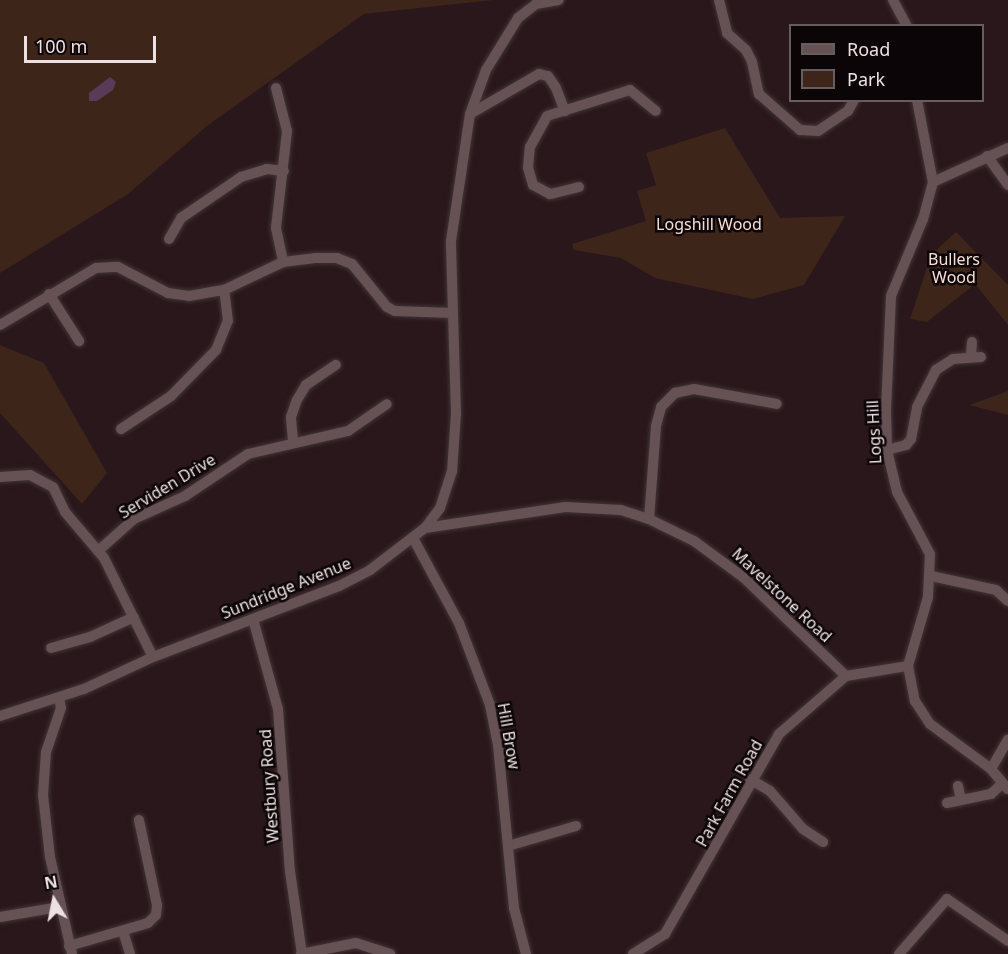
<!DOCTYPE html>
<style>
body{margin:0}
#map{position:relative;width:1008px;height:954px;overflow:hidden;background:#29171b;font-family:"Noto Sans",sans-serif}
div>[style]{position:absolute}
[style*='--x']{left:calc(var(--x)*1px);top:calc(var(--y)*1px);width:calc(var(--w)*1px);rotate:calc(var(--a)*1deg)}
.green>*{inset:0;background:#3d251a}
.water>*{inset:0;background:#583c57}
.roads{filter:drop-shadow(0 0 2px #413437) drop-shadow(0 0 2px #413437)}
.minor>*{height:10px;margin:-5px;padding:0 5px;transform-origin:5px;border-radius:5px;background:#665155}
span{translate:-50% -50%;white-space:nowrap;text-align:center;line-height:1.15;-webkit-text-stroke:5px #0c0507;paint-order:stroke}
.park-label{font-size:16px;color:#f9ddd2}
.street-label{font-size:16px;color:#ede0e3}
.legend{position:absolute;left:789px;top:24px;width:195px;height:78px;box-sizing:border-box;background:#0c0507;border:2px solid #665d5f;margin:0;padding:8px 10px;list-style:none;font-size:18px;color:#ede0e3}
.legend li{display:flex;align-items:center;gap:12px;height:30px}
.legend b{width:30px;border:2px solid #665d5f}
.north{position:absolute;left:24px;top:870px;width:60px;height:60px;-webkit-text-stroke:4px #0c0507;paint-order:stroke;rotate:350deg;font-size:16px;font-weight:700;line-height:24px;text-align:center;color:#ede0e3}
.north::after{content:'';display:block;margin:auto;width:21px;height:27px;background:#ede0e3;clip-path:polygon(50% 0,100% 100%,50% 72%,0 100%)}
.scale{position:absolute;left:24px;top:36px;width:132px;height:27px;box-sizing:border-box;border:3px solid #ede0e3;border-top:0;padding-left:8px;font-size:18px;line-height:21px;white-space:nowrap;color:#ede0e3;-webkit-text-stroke:4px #0c0507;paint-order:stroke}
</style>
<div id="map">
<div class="green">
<div style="clip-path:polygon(0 0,493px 0,364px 14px,207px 126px,128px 194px,0 273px)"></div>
<div style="clip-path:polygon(725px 128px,780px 218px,845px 216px,804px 285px,753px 299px,655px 278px,621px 258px,574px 250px,572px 244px,646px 221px,637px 191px,656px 185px,646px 153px)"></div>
<div style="clip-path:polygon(956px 232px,1008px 285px,1008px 325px,975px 284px,927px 322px,910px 319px,931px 255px)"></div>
<div style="clip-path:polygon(0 345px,44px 363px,107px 473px,82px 504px,0 413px)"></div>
<div style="clip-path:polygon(1008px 391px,1008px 415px,969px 405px)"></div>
</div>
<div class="water">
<div style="clip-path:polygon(110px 77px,116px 82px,113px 90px,97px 101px,89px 101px,89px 93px)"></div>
</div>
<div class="roads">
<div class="minor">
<div style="--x:719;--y:0;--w:34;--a:76"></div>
<div style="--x:727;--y:33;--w:25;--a:42"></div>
<div style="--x:746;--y:50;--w:13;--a:63"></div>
<div style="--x:752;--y:62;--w:33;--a:78"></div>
<div style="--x:759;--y:94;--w:55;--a:41.3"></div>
<div style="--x:800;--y:130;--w:18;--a:3"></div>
<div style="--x:818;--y:131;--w:36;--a:-34"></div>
<div style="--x:848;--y:111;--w:13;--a:-61"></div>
<div style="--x:893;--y:0;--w:30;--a:62"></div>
<div style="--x:276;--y:88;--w:44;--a:75.7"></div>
<div style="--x:287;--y:131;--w:98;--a:96.5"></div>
<div style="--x:276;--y:228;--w:35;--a:78"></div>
<div style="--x:917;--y:100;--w:84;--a:79"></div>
<div style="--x:933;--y:182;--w:38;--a:105"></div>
<div style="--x:923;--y:219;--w:83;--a:112.6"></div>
<div style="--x:891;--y:296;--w:113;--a:92.5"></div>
<div style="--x:886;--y:409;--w:41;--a:88.6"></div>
<div style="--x:887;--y:450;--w:43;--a:76.6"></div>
<div style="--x:897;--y:492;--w:70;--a:62"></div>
<div style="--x:930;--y:554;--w:43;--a:92.7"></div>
<div style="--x:928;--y:597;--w:72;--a:106.2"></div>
<div style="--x:908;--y:666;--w:36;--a:79"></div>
<div style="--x:915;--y:701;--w:27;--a:57"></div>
<div style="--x:930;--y:724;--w:76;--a:36.4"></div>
<div style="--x:991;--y:769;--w:26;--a:50"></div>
<div style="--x:470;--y:114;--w:80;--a:-30.1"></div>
<div style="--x:539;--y:74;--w:9;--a:13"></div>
<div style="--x:548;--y:76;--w:14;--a:56"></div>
<div style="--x:556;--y:88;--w:25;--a:69"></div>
<div style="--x:987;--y:156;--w:36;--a:54"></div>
<div style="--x:933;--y:182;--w:82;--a:-24.4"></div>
<div style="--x:579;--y:187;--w:30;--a:166"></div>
<div style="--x:550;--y:194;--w:19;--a:-152"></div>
<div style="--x:533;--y:185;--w:18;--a:-106"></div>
<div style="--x:528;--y:168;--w:21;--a:-85"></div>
<div style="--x:530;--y:147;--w:35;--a:-61"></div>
<div style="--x:547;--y:116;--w:87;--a:-17.4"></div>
<div style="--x:630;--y:90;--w:33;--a:39"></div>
<div style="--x:169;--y:239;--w:24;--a:-60"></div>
<div style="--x:181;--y:218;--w:73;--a:-34.3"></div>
<div style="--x:241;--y:177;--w:27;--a:-17"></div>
<div style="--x:267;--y:169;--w:17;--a:7"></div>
<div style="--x:49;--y:294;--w:56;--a:57.4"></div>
<div style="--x:0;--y:325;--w:112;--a:-30.7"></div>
<div style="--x:96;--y:268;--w:22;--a:-3"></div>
<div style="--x:118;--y:267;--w:56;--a:27.5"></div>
<div style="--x:168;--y:293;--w:21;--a:8"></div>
<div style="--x:189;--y:296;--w:36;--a:-10"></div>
<div style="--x:224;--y:290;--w:65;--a:-25.4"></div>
<div style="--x:283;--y:262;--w:32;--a:-7"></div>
<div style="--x:315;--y:258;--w:22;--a:0"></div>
<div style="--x:337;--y:258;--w:16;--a:22"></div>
<div style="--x:352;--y:264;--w:55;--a:50.9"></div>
<div style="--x:387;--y:307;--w:9;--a:27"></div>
<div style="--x:395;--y:311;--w:58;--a:2"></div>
<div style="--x:971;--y:356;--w:14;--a:-86"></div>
<div style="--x:121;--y:429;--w:60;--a:-33.4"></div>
<div style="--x:171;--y:396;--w:64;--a:-45.6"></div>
<div style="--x:216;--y:350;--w:31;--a:-68"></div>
<div style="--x:228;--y:321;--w:31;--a:-97"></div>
<div style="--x:293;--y:441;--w:24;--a:-95"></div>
<div style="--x:291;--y:417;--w:18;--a:-71"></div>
<div style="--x:297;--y:400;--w:17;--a:-59"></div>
<div style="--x:306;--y:385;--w:36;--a:-34"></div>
<div style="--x:887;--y:450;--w:20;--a:-15"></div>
<div style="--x:906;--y:445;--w:8;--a:-50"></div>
<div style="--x:911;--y:439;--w:33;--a:-79"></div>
<div style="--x:917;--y:407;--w:42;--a:-62.8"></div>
<div style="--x:936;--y:370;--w:20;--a:-33"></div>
<div style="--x:953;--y:359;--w:28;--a:-4"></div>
<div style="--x:0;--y:477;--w:30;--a:-4"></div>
<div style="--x:30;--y:475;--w:26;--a:28"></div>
<div style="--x:53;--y:487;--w:28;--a:64"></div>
<div style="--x:65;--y:512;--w:60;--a:49.7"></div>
<div style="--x:104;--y:558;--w:110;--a:63.7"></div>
<div style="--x:649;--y:519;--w:93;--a:-85.7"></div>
<div style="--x:656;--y:426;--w:20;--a:-75"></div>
<div style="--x:661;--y:407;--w:20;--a:-45"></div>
<div style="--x:675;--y:393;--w:19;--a:-12"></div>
<div style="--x:694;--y:389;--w:84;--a:10.2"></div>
<div style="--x:425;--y:528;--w:142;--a:-8.5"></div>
<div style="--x:565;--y:507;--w:56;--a:3.1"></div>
<div style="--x:621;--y:510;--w:29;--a:18"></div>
<div style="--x:649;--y:519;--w:50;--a:26.1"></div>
<div style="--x:694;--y:541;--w:61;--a:36.3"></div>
<div style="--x:743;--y:577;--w:143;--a:43.9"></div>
<div style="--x:413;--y:538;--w:97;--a:61.6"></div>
<div style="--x:459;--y:623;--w:88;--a:69.3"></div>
<div style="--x:490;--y:705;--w:41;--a:78.7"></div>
<div style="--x:498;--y:745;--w:164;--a:84.4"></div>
<div style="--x:514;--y:908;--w:48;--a:75.4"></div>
<div style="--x:98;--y:551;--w:48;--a:-41.6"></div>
<div style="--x:134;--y:519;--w:56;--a:-24.3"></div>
<div style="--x:185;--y:496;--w:76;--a:-33.7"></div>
<div style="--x:248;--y:454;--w:103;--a:-13"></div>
<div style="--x:348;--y:431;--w:47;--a:-34.7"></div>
<div style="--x:931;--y:576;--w:66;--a:12.2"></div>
<div style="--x:996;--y:590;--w:16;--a:43"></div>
<div style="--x:253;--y:619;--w:93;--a:74.5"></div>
<div style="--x:278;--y:709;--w:162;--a:85.8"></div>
<div style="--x:290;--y:871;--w:84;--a:81.8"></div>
<div style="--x:51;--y:648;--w:41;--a:-15.8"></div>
<div style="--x:90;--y:637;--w:48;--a:-24.4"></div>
<div style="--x:59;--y:698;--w:10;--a:79"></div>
<div style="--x:61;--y:708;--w:46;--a:108.8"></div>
<div style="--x:46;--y:752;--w:43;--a:94"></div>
<div style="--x:43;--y:795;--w:62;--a:83.6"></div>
<div style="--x:50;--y:857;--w:99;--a:77.2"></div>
<div style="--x:0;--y:716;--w:88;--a:-17.8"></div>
<div style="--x:84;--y:689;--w:76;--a:-24.9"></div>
<div style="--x:153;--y:657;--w:199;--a:-20.9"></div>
<div style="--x:339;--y:586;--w:35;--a:-27"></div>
<div style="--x:370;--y:570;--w:69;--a:-37.4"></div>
<div style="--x:425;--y:528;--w:25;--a:-53"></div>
<div style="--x:440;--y:508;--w:38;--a:-72"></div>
<div style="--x:452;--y:472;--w:58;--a:-86.1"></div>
<div style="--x:456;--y:414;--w:173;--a:-91.7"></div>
<div style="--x:451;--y:241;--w:128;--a:-81.5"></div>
<div style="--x:470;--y:114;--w:47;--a:-70"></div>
<div style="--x:486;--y:70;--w:61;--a:-58.4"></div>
<div style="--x:518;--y:18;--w:23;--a:-38"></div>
<div style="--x:536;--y:4;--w:23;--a:-10"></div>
<div style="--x:991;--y:769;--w:34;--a:-60"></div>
<div style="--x:750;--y:779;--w:23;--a:31"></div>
<div style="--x:770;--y:791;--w:50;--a:49"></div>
<div style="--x:803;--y:829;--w:24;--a:33"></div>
<div style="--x:958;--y:786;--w:14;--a:78"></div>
<div style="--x:947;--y:803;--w:45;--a:-11.6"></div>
<div style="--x:991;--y:794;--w:16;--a:-43"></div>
<div style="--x:508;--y:846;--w:71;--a:-16.4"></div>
<div style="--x:0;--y:917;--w:61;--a:-9.5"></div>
<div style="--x:123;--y:931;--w:24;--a:73"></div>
<div style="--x:69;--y:946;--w:82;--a:-16.2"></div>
<div style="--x:148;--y:923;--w:11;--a:-45"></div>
<div style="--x:156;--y:915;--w:10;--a:-84"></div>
<div style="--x:157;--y:905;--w:87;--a:-102"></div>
<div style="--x:301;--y:954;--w:56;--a:-11.3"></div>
<div style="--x:356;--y:943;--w:36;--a:18"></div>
<div style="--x:633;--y:954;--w:38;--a:-32"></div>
<div style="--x:665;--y:934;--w:230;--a:-60.3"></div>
<div style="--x:779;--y:734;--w:89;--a:-40.9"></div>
<div style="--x:846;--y:676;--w:63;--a:-9.2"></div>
<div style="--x:899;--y:954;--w:73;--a:-48.9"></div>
<div style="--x:947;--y:899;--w:74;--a:34.5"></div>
</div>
</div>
<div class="park-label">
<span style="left:709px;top:224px">Logshill Wood</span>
<span style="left:954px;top:268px">Bullers<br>Wood</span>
</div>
<div class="street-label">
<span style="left:874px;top:432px;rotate:-93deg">Logs Hill</span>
<span style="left:167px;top:486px;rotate:-31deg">Serviden Drive</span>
<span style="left:286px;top:588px;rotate:-22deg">Sundridge Avenue</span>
<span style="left:782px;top:595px;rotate:43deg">Mavelstone Road</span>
<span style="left:509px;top:736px;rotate:80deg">Hill Brow</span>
<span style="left:269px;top:786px;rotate:-94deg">Westbury Road</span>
<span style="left:729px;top:793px;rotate:-61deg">Park Farm Road</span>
</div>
<ul class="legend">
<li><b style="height:8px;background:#665155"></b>Road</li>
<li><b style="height:16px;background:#3d251a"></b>Park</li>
</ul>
<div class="north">N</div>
<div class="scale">100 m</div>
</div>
